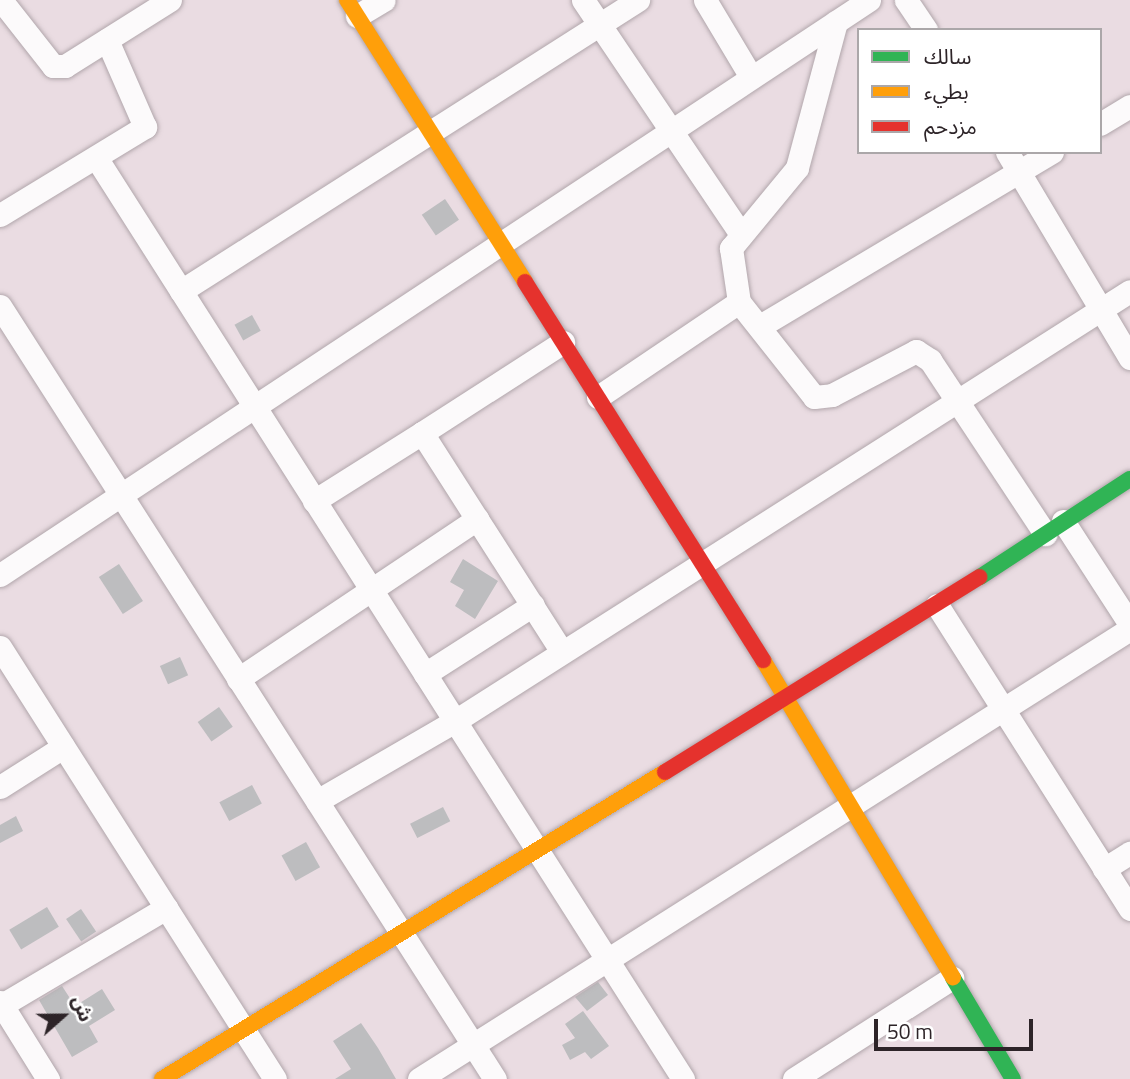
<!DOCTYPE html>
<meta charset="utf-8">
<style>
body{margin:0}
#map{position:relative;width:1130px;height:1079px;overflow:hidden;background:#eadce2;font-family:"Titillium Web","Noto Sans Arabic",sans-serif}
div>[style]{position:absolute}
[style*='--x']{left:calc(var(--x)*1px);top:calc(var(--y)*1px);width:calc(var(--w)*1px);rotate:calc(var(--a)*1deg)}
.building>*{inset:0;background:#bdbdbf;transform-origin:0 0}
.roads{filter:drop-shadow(0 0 2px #b1a6ab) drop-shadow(0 0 2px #b1a6ab)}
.street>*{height:23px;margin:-11.5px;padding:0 11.5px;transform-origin:11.5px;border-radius:11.5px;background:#fcfafb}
.fast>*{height:16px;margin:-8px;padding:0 8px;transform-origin:8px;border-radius:8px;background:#30b455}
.slow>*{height:16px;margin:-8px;padding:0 8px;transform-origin:8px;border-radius:8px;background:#ff9f0a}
.jam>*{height:16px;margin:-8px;padding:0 8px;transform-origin:8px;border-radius:8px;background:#e5322d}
span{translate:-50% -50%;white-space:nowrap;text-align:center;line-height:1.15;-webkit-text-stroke:7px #fff;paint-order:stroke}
.legend{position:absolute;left:857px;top:28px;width:245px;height:126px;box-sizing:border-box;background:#fff;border:2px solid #aba7a9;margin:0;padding:9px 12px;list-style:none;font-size:21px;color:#2d2428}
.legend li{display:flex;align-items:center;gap:14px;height:35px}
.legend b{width:35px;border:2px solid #aba7a9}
.north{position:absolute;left:28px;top:981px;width:70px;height:70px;-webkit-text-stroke:5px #fff;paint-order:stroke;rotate:69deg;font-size:19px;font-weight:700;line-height:28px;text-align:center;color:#2d2428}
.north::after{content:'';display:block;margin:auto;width:24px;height:32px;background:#2d2428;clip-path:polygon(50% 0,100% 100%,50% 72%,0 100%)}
.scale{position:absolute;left:874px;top:1019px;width:159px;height:32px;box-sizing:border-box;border:4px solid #2d2428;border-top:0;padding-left:9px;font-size:21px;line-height:24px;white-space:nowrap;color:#2d2428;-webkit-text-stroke:5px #fff;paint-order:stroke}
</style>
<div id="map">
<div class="building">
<div style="left:445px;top:199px;width:25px;height:28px;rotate:56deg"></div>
<div style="left:252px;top:315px;width:18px;height:20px;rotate:61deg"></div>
<div style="clip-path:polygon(463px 559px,498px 581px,475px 619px,455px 606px,464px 590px,450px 582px)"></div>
<div style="left:119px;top:564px;width:44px;height:24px;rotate:57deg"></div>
<div style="left:180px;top:657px;width:20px;height:22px;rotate:66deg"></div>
<div style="left:219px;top:707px;width:24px;height:26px;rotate:55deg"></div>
<div style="left:252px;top:785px;width:21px;height:37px;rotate:62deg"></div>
<div style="left:443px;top:807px;width:16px;height:37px;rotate:63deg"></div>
<div style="clip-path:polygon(16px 816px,23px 831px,0 843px,0 825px)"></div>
<div style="left:306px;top:842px;width:29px;height:28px;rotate:61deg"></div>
<div style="left:47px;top:907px;width:23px;height:44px;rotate:59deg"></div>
<div style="left:81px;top:909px;width:27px;height:18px;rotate:56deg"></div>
<div style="clip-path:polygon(598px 982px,608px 995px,587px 1011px,575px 997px)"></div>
<div style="clip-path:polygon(62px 986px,75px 1006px,102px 989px,115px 1010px,89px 1026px,98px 1042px,72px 1057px,39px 1000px)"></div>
<div style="clip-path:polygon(583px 1011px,609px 1046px,591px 1059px,585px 1052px,570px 1060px,562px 1045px,575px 1038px,565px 1024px)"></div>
<div style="clip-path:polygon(361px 1023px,378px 1048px,396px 1079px,335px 1079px,351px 1069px,333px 1041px)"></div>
</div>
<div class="roads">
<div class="street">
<div style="--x:1;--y:0;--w:84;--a:51.8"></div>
<div style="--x:53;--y:66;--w:12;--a:0"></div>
<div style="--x:65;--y:66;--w:124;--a:-32.2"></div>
<div style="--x:583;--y:0;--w:281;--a:56"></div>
<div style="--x:705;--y:0;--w:90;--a:59.1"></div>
<div style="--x:906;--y:0;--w:36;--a:56"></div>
<div style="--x:357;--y:16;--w:31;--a:-31"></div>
<div style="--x:836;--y:22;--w:151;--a:105"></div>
<div style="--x:797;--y:168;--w:104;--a:129.5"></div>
<div style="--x:731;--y:248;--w:55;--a:81.6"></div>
<div style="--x:739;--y:302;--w:121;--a:51.7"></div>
<div style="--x:814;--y:397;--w:18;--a:-6"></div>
<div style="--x:832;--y:395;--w:95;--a:-27.6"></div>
<div style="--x:916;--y:351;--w:17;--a:33"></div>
<div style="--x:930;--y:360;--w:209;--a:56.5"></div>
<div style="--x:1100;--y:124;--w:35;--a:-31"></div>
<div style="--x:1007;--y:152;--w:240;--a:59.2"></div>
<div style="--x:97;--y:159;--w:1091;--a:57.5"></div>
<div style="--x:0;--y:215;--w:170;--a:-31.3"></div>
<div style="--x:145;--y:127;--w:95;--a:-113.6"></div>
<div style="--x:181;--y:291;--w:542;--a:-32.49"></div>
<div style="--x:0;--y:306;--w:918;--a:57.37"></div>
<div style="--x:760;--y:326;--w:340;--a:-30.8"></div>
<div style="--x:598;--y:397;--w:170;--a:-34"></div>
<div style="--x:422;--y:433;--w:168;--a:-32.8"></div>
<div style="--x:314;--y:501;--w:128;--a:-32.2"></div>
<div style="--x:422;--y:433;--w:258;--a:57.4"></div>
<div style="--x:1063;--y:521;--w:123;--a:57"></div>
<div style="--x:0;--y:575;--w:1042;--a:-33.49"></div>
<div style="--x:937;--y:605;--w:360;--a:57.6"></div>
<div style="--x:0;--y:647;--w:512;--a:57.52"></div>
<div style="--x:425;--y:674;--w:128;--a:-32.6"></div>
<div style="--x:238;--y:679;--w:288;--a:-33.8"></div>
<div style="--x:0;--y:787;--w:75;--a:-32.4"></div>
<div style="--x:317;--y:801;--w:160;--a:-30.1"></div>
<div style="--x:455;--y:721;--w:800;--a:-32.5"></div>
<div style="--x:1104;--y:869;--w:31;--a:-32"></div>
<div style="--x:0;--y:1002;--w:91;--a:58.1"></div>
<div style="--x:2;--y:1005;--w:191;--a:-30.6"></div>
<div style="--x:419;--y:1079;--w:841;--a:-32.33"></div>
<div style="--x:794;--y:1079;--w:188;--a:-32.6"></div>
</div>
<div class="fast">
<div style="--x:980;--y:577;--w:179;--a:-33.2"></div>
<div style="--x:953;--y:978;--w:117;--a:59.3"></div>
</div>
<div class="slow">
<div style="--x:347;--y:0;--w:333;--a:57.7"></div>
<div style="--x:763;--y:660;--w:370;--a:59.1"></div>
<div style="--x:162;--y:1079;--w:589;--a:-31.4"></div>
</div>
<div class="jam">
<div style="--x:525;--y:282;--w:447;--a:57.8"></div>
<div style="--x:665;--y:772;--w:370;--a:-31.8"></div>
</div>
</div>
<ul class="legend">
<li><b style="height:9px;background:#30b455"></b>سالك</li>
<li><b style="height:9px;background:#ff9f0a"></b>بطيء</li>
<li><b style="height:9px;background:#e5322d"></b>مزدحم</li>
</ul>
<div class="north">ش</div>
<div class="scale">50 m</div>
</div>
